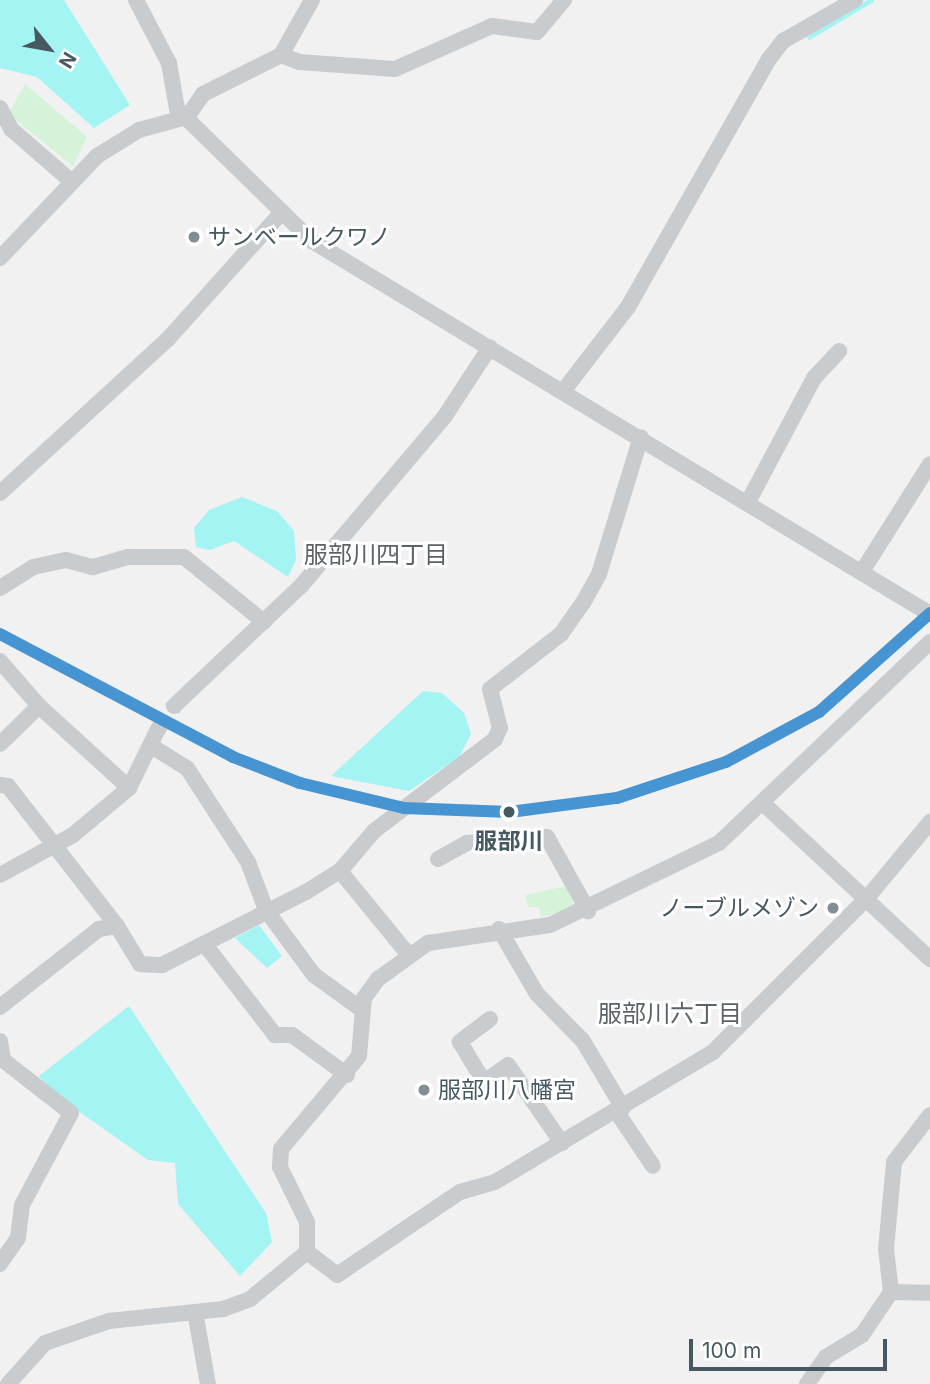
<!DOCTYPE html>
<meta charset="utf-8">
<style>
body{margin:0}
#map{position:relative;width:930px;height:1384px;overflow:hidden;background:#f2f1f1;font-family:Inter,"Noto Sans JP",sans-serif}
div>[style]{position:absolute}
[style*='--x']{left:calc(var(--x)*1px);top:calc(var(--y)*1px);width:calc(var(--w)*1px);rotate:calc(var(--a)*1deg)}
.green>*{inset:0;background:#d4f3d9}
.water>*{inset:0;background:#a4f4f4}
.stream>*{height:4.5px;margin:-2.25px;padding:0 2.25px;transform-origin:2.25px;border-radius:2.25px;background:#a4f4f4}
.street-tunnel>*{height:16px;margin-top:-8px;transform-origin:0;background:repeating-linear-gradient(90deg,#c7cbcd 0 16px,transparent 0 24px)}
.street>*{height:16px;margin:-8px;padding:0 8px;transform-origin:8px;border-radius:8px;background:#c8ccce}
.rail-1>*{height:12px;margin:-6px;padding:0 6px;transform-origin:6px;border-radius:6px;background:#4694d1}
.dots>*{width:19px;height:19px;translate:-50% -50%;box-sizing:border-box;border:4px solid #fff;border-radius:50%}
span{translate:-50% -50%;white-space:nowrap;text-align:center;line-height:1.15;-webkit-text-stroke:6px #fff;paint-order:stroke}
.poi-label{font-size:23px;color:#465960}
.left{translate:0 -50%;text-align:left}
.right{translate:-100% -50%;text-align:right}
.stop-label{font-size:23px;color:#465960;font-weight:700}
.neighbourhood-label{font-size:24px;color:#5c6366}
.north{position:absolute;left:14px;top:14px;width:70px;height:70px;-webkit-text-stroke:5px #fff;paint-order:stroke;rotate:121deg;font-size:19px;font-weight:700;line-height:28px;text-align:center;color:#465960}
.north::after{content:'';display:block;margin:auto;width:24px;height:32px;background:#465960;clip-path:polygon(50% 0,100% 100%,50% 72%,0 100%)}
.scale{position:absolute;left:689px;top:1339px;width:198px;height:32px;box-sizing:border-box;border:4px solid #465960;border-top:0;padding-left:9px;font-size:21px;line-height:24px;white-space:nowrap;color:#465960;-webkit-text-stroke:5px #fff;paint-order:stroke}
</style>
<div id="map">
<div class="green">
<div style="clip-path:polygon(25px 84px,87px 137px,73px 166px,8px 114px)"></div>
<div style="clip-path:polygon(566px 886px,575px 908px,541px 917px,539px 907px,528px 907px,525px 895px)"></div>
</div>
<div class="water">
<div style="clip-path:polygon(0 0,64px 0,130px 105px,94px 128px,37px 77px,0 68px)"></div>
<div style="clip-path:polygon(242px 497px,277px 511px,294px 531px,296px 560px,288px 577px,234px 541px,210px 550px,196px 547px,194px 528px,209px 510px)"></div>
<div style="clip-path:polygon(423px 691px,442px 693px,464px 713px,471px 734px,459px 757px,409px 791px,331px 776px)"></div>
<div style="clip-path:polygon(259px 925px,282px 956px,267px 968px,235px 938px)"></div>
<div style="clip-path:polygon(129px 1006px,266px 1213px,272px 1242px,240px 1276px,178px 1204px,175px 1163px,148px 1160px,54px 1094px,39px 1076px)"></div>
</div>
<div class="stream">
<div style="--x:809;--y:37;--w:72;--a:-30.8"></div>
</div>
<div class="street-tunnel">
<div style="--x:158;--y:729;--w:28;--a:-55"></div>
</div>
<div class="street">
<div style="--x:136;--y:0;--w:71;--a:62.4"></div>
<div style="--x:169;--y:63;--w:47;--a:80.1"></div>
<div style="--x:177;--y:109;--w:189;--a:44.4"></div>
<div style="--x:312;--y:241;--w:722;--a:31.11"></div>
<div style="--x:281;--y:55;--w:19;--a:21"></div>
<div style="--x:299;--y:62;--w:96;--a:4.2"></div>
<div style="--x:395;--y:69;--w:106;--a:-23.9"></div>
<div style="--x:492;--y:26;--w:45;--a:7.6"></div>
<div style="--x:537;--y:32;--w:42;--a:-49.8"></div>
<div style="--x:0;--y:108;--w:24;--a:62"></div>
<div style="--x:11;--y:129;--w:79;--a:40.9"></div>
<div style="--x:0;--y:258;--w:141;--a:-46.4"></div>
<div style="--x:97;--y:156;--w:49;--a:-31.8"></div>
<div style="--x:139;--y:130;--w:50;--a:-15.2"></div>
<div style="--x:187;--y:117;--w:28;--a:-55"></div>
<div style="--x:203;--y:94;--w:87;--a:-26.6"></div>
<div style="--x:281;--y:55;--w:63;--a:-60.6"></div>
<div style="--x:564;--y:390;--w:105;--a:-52.4"></div>
<div style="--x:628;--y:307;--w:285;--a:-60.4"></div>
<div style="--x:769;--y:59;--w:23;--a:-52"></div>
<div style="--x:783;--y:41;--w:83;--a:-29.7"></div>
<div style="--x:0;--y:493;--w:228;--a:-42.5"></div>
<div style="--x:168;--y:339;--w:171;--a:-48.1"></div>
<div style="--x:748;--y:502;--w:140;--a:-62"></div>
<div style="--x:814;--y:378;--w:37;--a:-47"></div>
<div style="--x:863;--y:570;--w:125;--a:-57.7"></div>
<div style="--x:0;--y:588;--w:39;--a:-32"></div>
<div style="--x:33;--y:567;--w:34;--a:-12"></div>
<div style="--x:66;--y:560;--w:28;--a:15"></div>
<div style="--x:93;--y:567;--w:37;--a:-16"></div>
<div style="--x:129;--y:557;--w:55;--a:0"></div>
<div style="--x:184;--y:557;--w:103;--a:39.1"></div>
<div style="--x:0;--y:661;--w:60;--a:49.1"></div>
<div style="--x:39;--y:706;--w:54;--a:135.7"></div>
<div style="--x:39;--y:706;--w:122;--a:42.3"></div>
<div style="--x:174;--y:706;--w:175;--a:-43.4"></div>
<div style="--x:301;--y:586;--w:223;--a:-49.7"></div>
<div style="--x:445;--y:416;--w:82;--a:-56.9"></div>
<div style="--x:153;--y:747;--w:40;--a:32"></div>
<div style="--x:187;--y:768;--w:112;--a:57"></div>
<div style="--x:248;--y:862;--w:51;--a:69.4"></div>
<div style="--x:266;--y:910;--w:81;--a:53.6"></div>
<div style="--x:314;--y:975;--w:58;--a:35.9"></div>
<div style="--x:0;--y:785;--w:8;--a:7"></div>
<div style="--x:8;--y:786;--w:177;--a:52.1"></div>
<div style="--x:765;--y:805;--w:226;--a:43"></div>
<div style="--x:438;--y:859;--w:33;--a:-29"></div>
<div style="--x:467;--y:843;--w:80;--a:-4.3"></div>
<div style="--x:547;--y:837;--w:85;--a:61"></div>
<div style="--x:340;--y:871;--w:107;--a:50.7"></div>
<div style="--x:0;--y:875;--w:83;--a:-28.7"></div>
<div style="--x:73;--y:835;--w:73;--a:-40"></div>
<div style="--x:129;--y:788;--w:66;--a:-63.8"></div>
<div style="--x:499;--y:929;--w:75;--a:59.7"></div>
<div style="--x:537;--y:994;--w:66;--a:45.6"></div>
<div style="--x:583;--y:1041;--w:78;--a:59.2"></div>
<div style="--x:206;--y:946;--w:113;--a:52.2"></div>
<div style="--x:275;--y:1035;--w:17;--a:0"></div>
<div style="--x:292;--y:1035;--w:68;--a:36"></div>
<div style="--x:0;--y:1007;--w:126;--a:-38.2"></div>
<div style="--x:99;--y:929;--w:18;--a:-9"></div>
<div style="--x:117;--y:926;--w:44;--a:58.8"></div>
<div style="--x:140;--y:964;--w:22;--a:3"></div>
<div style="--x:162;--y:965;--w:161;--a:-26.9"></div>
<div style="--x:306;--y:892;--w:40;--a:-32"></div>
<div style="--x:340;--y:871;--w:52;--a:-49.6"></div>
<div style="--x:374;--y:831;--w:152;--a:-37.2"></div>
<div style="--x:495;--y:739;--w:12;--a:-66"></div>
<div style="--x:500;--y:728;--w:40;--a:-104.4"></div>
<div style="--x:490;--y:689;--w:90;--a:-37.8"></div>
<div style="--x:561;--y:634;--w:38;--a:-55"></div>
<div style="--x:583;--y:603;--w:33;--a:-61"></div>
<div style="--x:599;--y:574;--w:143;--a:-73"></div>
<div style="--x:490;--y:1019;--w:38;--a:143"></div>
<div style="--x:460;--y:1042;--w:47;--a:59"></div>
<div style="--x:484;--y:1082;--w:29;--a:-35"></div>
<div style="--x:508;--y:1065;--w:95;--a:55.3"></div>
<div style="--x:0;--y:1041;--w:19;--a:81"></div>
<div style="--x:3;--y:1060;--w:86;--a:37.9"></div>
<div style="--x:71;--y:1113;--w:104;--a:118"></div>
<div style="--x:22;--y:1205;--w:33;--a:97"></div>
<div style="--x:18;--y:1238;--w:32;--a:125"></div>
<div style="--x:616;--y:1111;--w:66;--a:56.1"></div>
<div style="--x:307;--y:1252;--w:38;--a:37"></div>
<div style="--x:337;--y:1275;--w:148;--a:-34"></div>
<div style="--x:460;--y:1192;--w:36;--a:-16"></div>
<div style="--x:495;--y:1182;--w:254;--a:-30.8"></div>
<div style="--x:713;--y:1052;--w:218;--a:-45"></div>
<div style="--x:867;--y:898;--w:99;--a:-50.3"></div>
<div style="--x:891;--y:1292;--w:39;--a:1"></div>
<div style="--x:195;--y:1312;--w:73;--a:79.8"></div>
<div style="--x:8;--y:1384;--w:55;--a:-47.9"></div>
<div style="--x:45;--y:1343;--w:68;--a:-19"></div>
<div style="--x:109;--y:1321;--w:115;--a:-6"></div>
<div style="--x:223;--y:1309;--w:29;--a:-20"></div>
<div style="--x:250;--y:1299;--w:74;--a:-39.5"></div>
<div style="--x:307;--y:1252;--w:30;--a:-90"></div>
<div style="--x:307;--y:1222;--w:61;--a:-116.1"></div>
<div style="--x:280;--y:1167;--w:18;--a:-87"></div>
<div style="--x:281;--y:1149;--w:121;--a:-50"></div>
<div style="--x:359;--y:1056;--w:58;--a:-85.1"></div>
<div style="--x:364;--y:998;--w:24;--a:-54"></div>
<div style="--x:378;--y:979;--w:62;--a:-35.8"></div>
<div style="--x:428;--y:943;--w:123;--a:-8.4"></div>
<div style="--x:550;--y:925;--w:188;--a:-25.9"></div>
<div style="--x:719;--y:843;--w:291;--a:-43.6"></div>
<div style="--x:807;--y:1384;--w:33;--a:-55"></div>
<div style="--x:826;--y:1357;--w:42;--a:-31.4"></div>
<div style="--x:862;--y:1335;--w:52;--a:-56"></div>
<div style="--x:891;--y:1292;--w:43;--a:-96.6"></div>
<div style="--x:886;--y:1249;--w:87;--a:-84.7"></div>
<div style="--x:894;--y:1162;--w:59;--a:-52.5"></div>
</div>
<div class="rail-1">
<div style="--x:0;--y:634;--w:263;--a:27.8"></div>
<div style="--x:233;--y:757;--w:72;--a:21.2"></div>
<div style="--x:300;--y:783;--w:107;--a:13.5"></div>
<div style="--x:404;--y:808;--w:106;--a:2.2"></div>
<div style="--x:510;--y:812;--w:108;--a:-7.5"></div>
<div style="--x:617;--y:798;--w:115;--a:-18.3"></div>
<div style="--x:726;--y:762;--w:106;--a:-28.3"></div>
<div style="--x:819;--y:712;--w:149;--a:-41.7"></div>
</div>
<div class="dots">
<div style="left:194px;top:237px;background:#828e93"></div>
<div style="left:509px;top:812px;background:#465960"></div>
<div style="left:833px;top:908px;background:#828e93"></div>
<div style="left:424px;top:1090px;background:#828e93"></div>
</div>
<div class="poi-label">
<span class="left" style="left:208px;top:237px">サンベールクワノ</span>
<span class="right" style="left:819px;top:908px">ノーブルメゾン</span>
<span class="left" style="left:438px;top:1090px">服部川八幡宮</span>
</div>
<div class="stop-label">
<span style="left:509px;top:841px">服部川</span>
</div>
<div class="neighbourhood-label">
<span style="left:376px;top:555px">服部川四丁目</span>
<span style="left:670px;top:1014px">服部川六丁目</span>
</div>
<div class="north">N</div>
<div class="scale">100 m</div>
</div>
